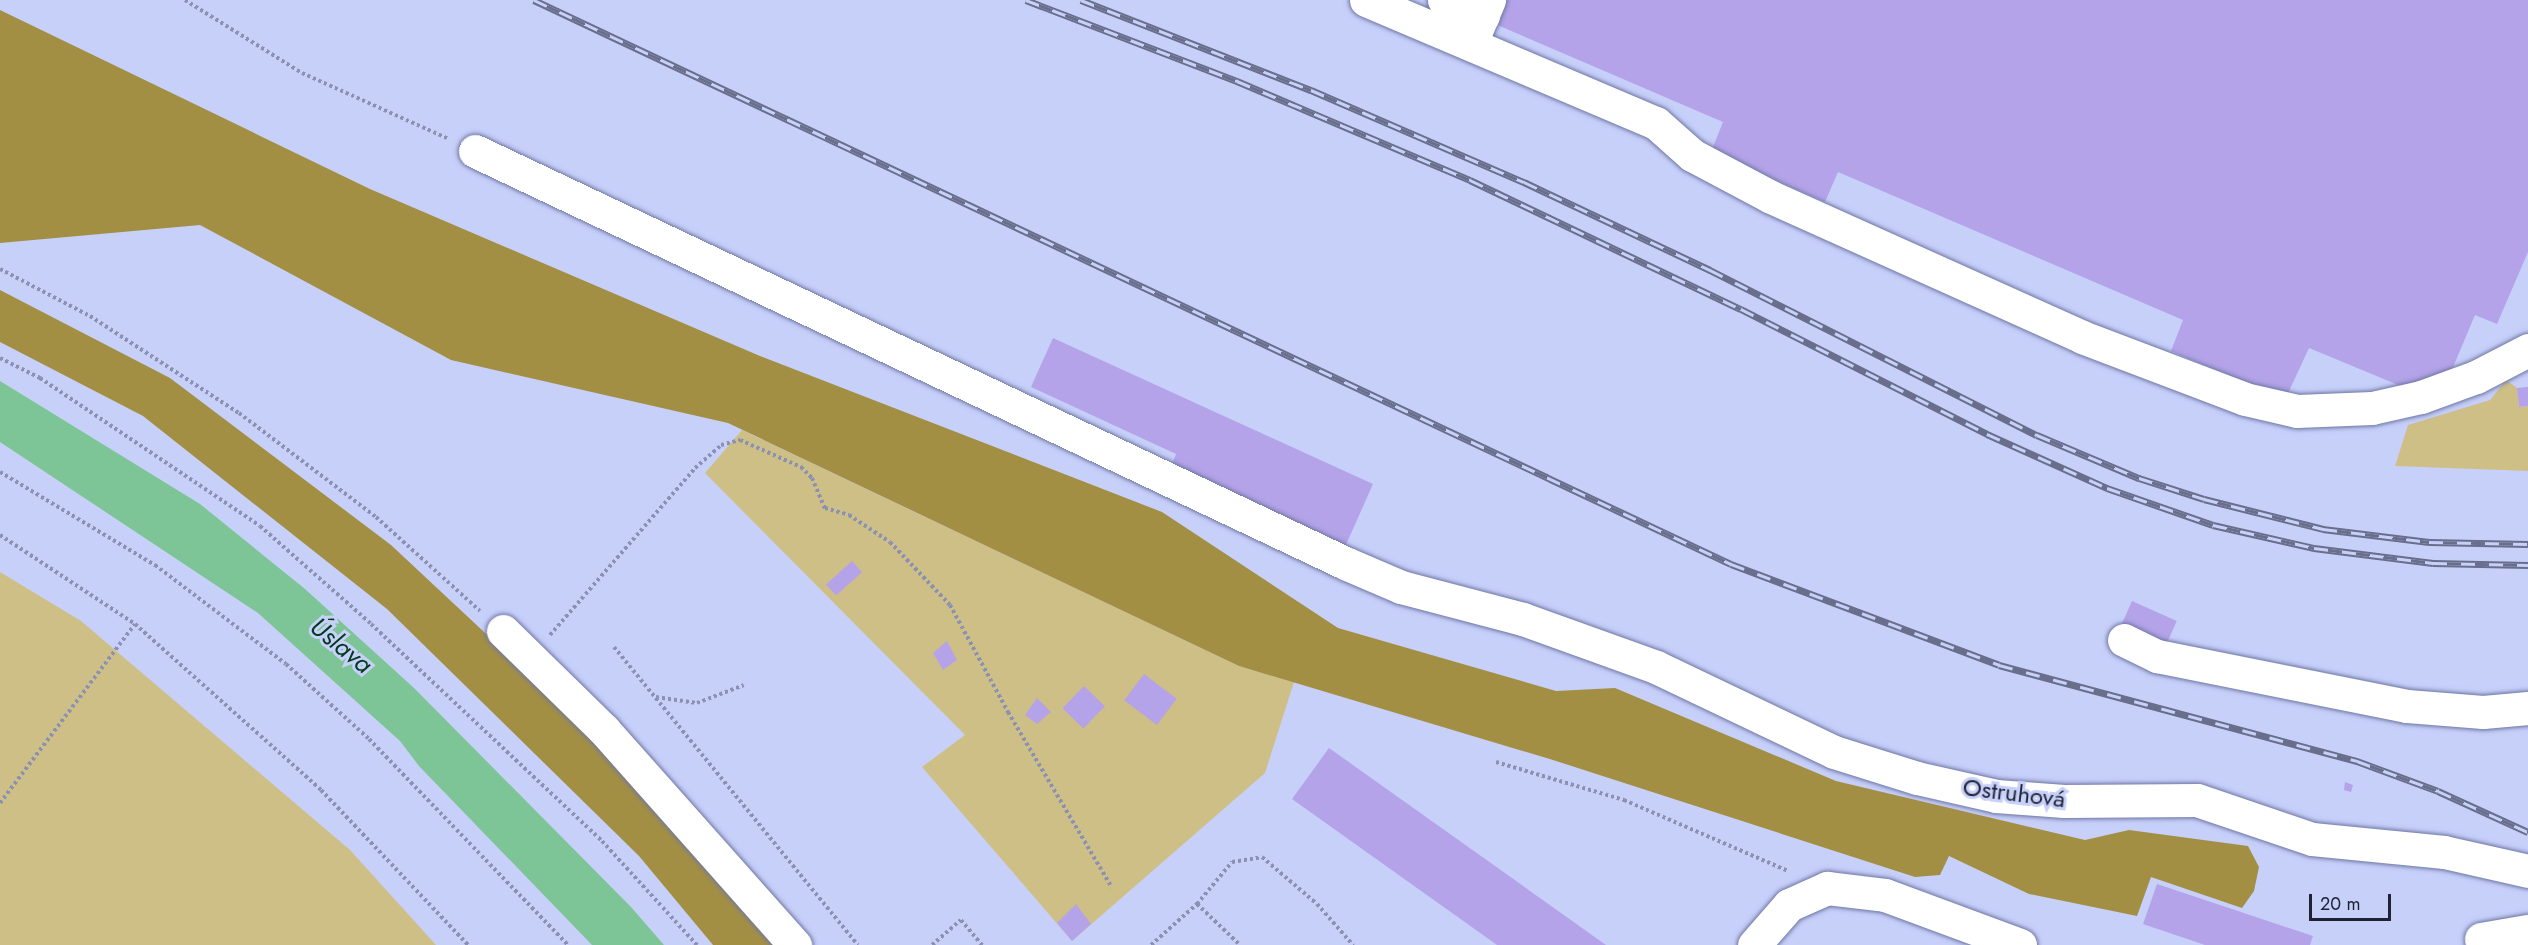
<!DOCTYPE html>
<meta charset="utf-8">
<style>
body{margin:0}
#map{position:relative;width:2528px;height:945px;overflow:hidden;background:#c7d0f9;font-family:Jost,sans-serif}
div>[style]{position:absolute}
[style*='--x']{left:calc(var(--x)*1px);top:calc(var(--y)*1px);width:calc(var(--w)*1px);rotate:calc(var(--a)*1deg)}
.green>*{inset:0;background:#cebf87}
.forest>*{inset:0;background:#a38f44}
.water>*{inset:0;background:#7dc496}
.building>*{inset:0;background:#b4a3e8;transform-origin:0 0}
.path>*{height:4px;margin-top:-2px;transform-origin:0;background:repeating-linear-gradient(90deg,#8a91b2 0 3px,transparent 0 6px)}
.roads{filter:drop-shadow(0 0 2px #6e77a5) drop-shadow(0 0 2px #6e77a5)}
.minor>*{height:33px;margin:-16.5px;padding:0 16.5px;transform-origin:16.5px;border-radius:16.5px;background:#fff}
.rail>*{height:7px;margin-top:-3.5px;transform-origin:0;background:repeating-linear-gradient(90deg,#c7d0f9 0 14px,#686e8b 0 28px);box-sizing:border-box;border-block:2px solid #686e8b}
span{translate:-50% -50%;white-space:nowrap;text-align:center;line-height:1.15;-webkit-text-stroke:6px #c7d0f9;paint-order:stroke}
.street-label{font-size:24px;color:#1f2235}
.water-label{font-size:26px;color:#003a1d;font-style:italic}
.scale{position:absolute;left:2309px;top:894px;width:82px;height:27px;box-sizing:border-box;border:3px solid #1f2235;border-top:0;padding-left:8px;font-size:18px;line-height:21px;white-space:nowrap;color:#1f2235;-webkit-text-stroke:4px #c7d0f9;paint-order:stroke}
</style>
<div id="map">
<div class="green">
<div style="clip-path:polygon(2506px 380px,2517px 388px,2519px 407px,2528px 406px,2528px 471px,2395px 466px,2408px 425px,2490px 400px)"></div>
<div style="clip-path:polygon(742px 430px,1239px 666px,1294px 682px,1265px 773px,1072px 941px,922px 767px,965px 735px,705px 473px)"></div>
<div style="clip-path:polygon(0 572px,81px 621px,350px 850px,436px 945px,0 945px)"></div>
</div>
<div class="forest">
<div style="clip-path:polygon(0 10px,370px 189px,760px 356px,1162px 512px,1338px 628px,1556px 691px,1615px 688px,1836px 781px,2085px 840px,2129px 830px,2248px 846px,2259px 867px,2254px 891px,2242px 908px,2151px 877px,2137px 916px,2029px 894px,1949px 856px,1940px 875px,1915px 877px,1553px 760px,1239px 666px,728px 423px,451px 360px,200px 225px,0 243px)"></div>
<div style="clip-path:polygon(0 290px,170px 378px,391px 545px,588px 729px,775px 945px,713px 945px,639px 856px,387px 609px,143px 416px,0 342px)"></div>
</div>
<div class="water">
<div style="clip-path:polygon(0 381px,200px 504px,305px 589px,414px 688px,631px 907px,664px 945px,592px 945px,419px 766px,400px 741px,258px 613px,0 442px)"></div>
</div>
<div class="building">
<div style="clip-path:polygon(1497px 0,2528px 0,2528px 252px,2497px 324px,2475px 315px,2451px 372px,2403px 387px,2309px 348px,2285px 400px,2171px 351px,2183px 320px,1838px 172px,1825px 202px,1711px 152px,1723px 122px,1488px 21px)"></div>
<div style="clip-path:polygon(1053px 338px,1373px 484px,1345px 547px,1171px 467px,1176px 454px,1031px 387px)"></div>
<div style="clip-path:polygon(2528px 387px,2528px 406px,2519px 407px,2517px 388px)"></div>
<div style="left:852px;top:561px;width:15px;height:35px;rotate:48deg"></div>
<div style="left:2132px;top:601px;width:49px;height:33px;rotate:24deg"></div>
<div style="clip-path:polygon(947px 641px,957px 660px,943px 670px,933px 653px)"></div>
<div style="left:1144px;top:674px;width:41px;height:33px;rotate:37deg"></div>
<div style="left:1084px;top:686px;width:29px;height:31px;rotate:44deg"></div>
<div style="clip-path:polygon(1037px 698px,1051px 712px,1037px 724px,1025px 715px)"></div>
<div style="clip-path:polygon(1329px 748px,1606px 945px,1497px 945px,1292px 799px)"></div>
<div style="clip-path:polygon(2345px 782px,2353px 785px,2351px 792px,2344px 790px)"></div>
<div style="clip-path:polygon(2157px 884px,2313px 936px,2310px 945px,2205px 945px,2143px 924px)"></div>
<div style="clip-path:polygon(1076px 904px,1091px 924px,1072px 941px,1057px 923px)"></div>
</div>
<div class="path">
<div style="--x:185;--y:0;--w:138;--a:32"></div>
<div style="--x:302;--y:73;--w:161;--a:24.2"></div>
<div style="--x:0;--y:269;--w:102;--a:27.6"></div>
<div style="--x:90;--y:316;--w:178;--a:33.1"></div>
<div style="--x:239;--y:413;--w:172;--a:37.2"></div>
<div style="--x:376;--y:517;--w:140;--a:42.1"></div>
<div style="--x:0;--y:358;--w:45;--a:26.6"></div>
<div style="--x:40;--y:378;--w:265;--a:33.9"></div>
<div style="--x:260;--y:526;--w:148;--a:41.4"></div>
<div style="--x:371;--y:624;--w:317;--a:43.2"></div>
<div style="--x:602;--y:841;--w:141;--a:47.6"></div>
<div style="--x:0;--y:472;--w:181;--a:31"></div>
<div style="--x:155;--y:565;--w:164;--a:37.1"></div>
<div style="--x:286;--y:664;--w:112;--a:42.1"></div>
<div style="--x:369;--y:739;--w:286;--a:46"></div>
<div style="--x:0;--y:535;--w:162;--a:33.4"></div>
<div style="--x:135;--y:624;--w:249;--a:41.7"></div>
<div style="--x:321;--y:790;--w:214;--a:46.5"></div>
<div style="--x:550;--y:635;--w:221;--a:-49"></div>
<div style="--x:695;--y:468;--w:35;--a:-41"></div>
<div style="--x:721;--y:445;--w:20;--a:-15"></div>
<div style="--x:740;--y:440;--w:67;--a:23.9"></div>
<div style="--x:801;--y:467;--w:16;--a:45"></div>
<div style="--x:812;--y:478;--w:33;--a:67"></div>
<div style="--x:825;--y:508;--w:25;--a:16"></div>
<div style="--x:849;--y:515;--w:49;--a:33.4"></div>
<div style="--x:890;--y:542;--w:87;--a:46.4"></div>
<div style="--x:950;--y:605;--w:122;--a:61.5"></div>
<div style="--x:1008;--y:712;--w:204;--a:59.4"></div>
<div style="--x:614;--y:647;--w:385;--a:50.7"></div>
<div style="--x:656;--y:697;--w:41;--a:8.3"></div>
<div style="--x:697;--y:703;--w:50;--a:-21"></div>
<div style="--x:1496;--y:762;--w:134;--a:16.5"></div>
<div style="--x:1624;--y:800;--w:179;--a:23.4"></div>
<div style="--x:0;--y:803;--w:224;--a:-53"></div>
<div style="--x:1197;--y:904;--w:55;--a:-50.2"></div>
<div style="--x:1232;--y:862;--w:30;--a:-9"></div>
<div style="--x:1262;--y:857;--w:72;--a:40.5"></div>
<div style="--x:1317;--y:904;--w:55;--a:48.7"></div>
<div style="--x:932;--y:945;--w:38;--a:-41"></div>
<div style="--x:961;--y:920;--w:33;--a:50"></div>
<div style="--x:1151;--y:945;--w:62;--a:-41.7"></div>
<div style="--x:1197;--y:904;--w:59;--a:43.6"></div>
</div>
<div class="roads">
<div class="minor">
<div style="--x:1366;--y:0;--w:315;--a:23"></div>
<div style="--x:1656;--y:123;--w:48;--a:41.6"></div>
<div style="--x:1692;--y:155;--w:89;--a:28"></div>
<div style="--x:1771;--y:197;--w:341;--a:24.2"></div>
<div style="--x:2082;--y:337;--w:174;--a:20.8"></div>
<div style="--x:2245;--y:399;--w:53;--a:13"></div>
<div style="--x:2297;--y:411;--w:75;--a:-2.3"></div>
<div style="--x:2372;--y:408;--w:50;--a:-12.7"></div>
<div style="--x:2421;--y:397;--w:59;--a:-20"></div>
<div style="--x:2476;--y:377;--w:59;--a:-27.4"></div>
<div style="--x:1444;--y:0;--w:42;--a:22.3"></div>
<div style="--x:1471;--y:43;--w:47;--a:-67.3"></div>
<div style="--x:475;--y:151;--w:963;--a:25.34"></div>
<div style="--x:1345;--y:563;--w:61;--a:23.2"></div>
<div style="--x:1401;--y:587;--w:126;--a:14.7"></div>
<div style="--x:1523;--y:619;--w:141;--a:19.8"></div>
<div style="--x:1656;--y:667;--w:197;--a:25.5"></div>
<div style="--x:1834;--y:752;--w:87;--a:17.4"></div>
<div style="--x:1917;--y:778;--w:81;--a:12.8"></div>
<div style="--x:1996;--y:796;--w:68;--a:4.2"></div>
<div style="--x:2064;--y:801;--w:133;--a:-0.4"></div>
<div style="--x:2197;--y:800;--w:121;--a:18.7"></div>
<div style="--x:2312;--y:839;--w:133;--a:5.6"></div>
<div style="--x:2444;--y:852;--w:86;--a:12.7"></div>
<div style="--x:503;--y:631;--w:141;--a:44.4"></div>
<div style="--x:604;--y:730;--w:288;--a:48.4"></div>
<div style="--x:2124;--y:640;--w:37;--a:26"></div>
<div style="--x:2157;--y:656;--w:255;--a:11.3"></div>
<div style="--x:2407;--y:706;--w:76;--a:4.5"></div>
<div style="--x:2483;--y:712;--w:45;--a:-5.1"></div>
<div style="--x:2481;--y:939;--w:48;--a:-9.7"></div>
<div style="--x:1754;--y:945;--w:53;--a:-48.8"></div>
<div style="--x:1789;--y:905;--w:42;--a:-24.1"></div>
<div style="--x:1827;--y:888;--w:58;--a:6.9"></div>
<div style="--x:1885;--y:895;--w:144;--a:20.3"></div>
</div>
</div>
<div class="rail">
<div style="--x:534;--y:0;--w:1323;--a:25.23"></div>
<div style="--x:1731;--y:564;--w:286;--a:20.6"></div>
<div style="--x:1999;--y:665;--w:371;--a:15"></div>
<div style="--x:2357;--y:761;--w:86;--a:20.3"></div>
<div style="--x:2438;--y:791;--w:99;--a:24.5"></div>
<div style="--x:1026;--y:0;--w:226;--a:21"></div>
<div style="--x:1237;--y:81;--w:253;--a:23"></div>
<div style="--x:1470;--y:180;--w:300;--a:25.5"></div>
<div style="--x:1741;--y:309;--w:276;--a:26.9"></div>
<div style="--x:1987;--y:434;--w:132;--a:24.2"></div>
<div style="--x:2107;--y:488;--w:112;--a:19.2"></div>
<div style="--x:2213;--y:525;--w:104;--a:12.8"></div>
<div style="--x:2314;--y:548;--w:120;--a:7.2"></div>
<div style="--x:2433;--y:563;--w:95;--a:1.2"></div>
<div style="--x:1081;--y:0;--w:247;--a:21.4"></div>
<div style="--x:1311;--y:90;--w:232;--a:23.4"></div>
<div style="--x:1524;--y:182;--w:206;--a:25.3"></div>
<div style="--x:1710;--y:270;--w:366;--a:26.8"></div>
<div style="--x:2037;--y:435;--w:111;--a:22.9"></div>
<div style="--x:2139;--y:478;--w:68;--a:17.9"></div>
<div style="--x:2204;--y:499;--w:123;--a:14.1"></div>
<div style="--x:2323;--y:529;--w:107;--a:7"></div>
<div style="--x:2429;--y:542;--w:99;--a:1.2"></div>
</div>
<div class="street-label">
<span style="left:2014px;top:793px;rotate:7deg">Ostruhová</span>
</div>
<div class="water-label">
<span style="left:341px;top:646px;rotate:39deg">Úslava</span>
</div>
<div class="scale">20 m</div>
</div>
